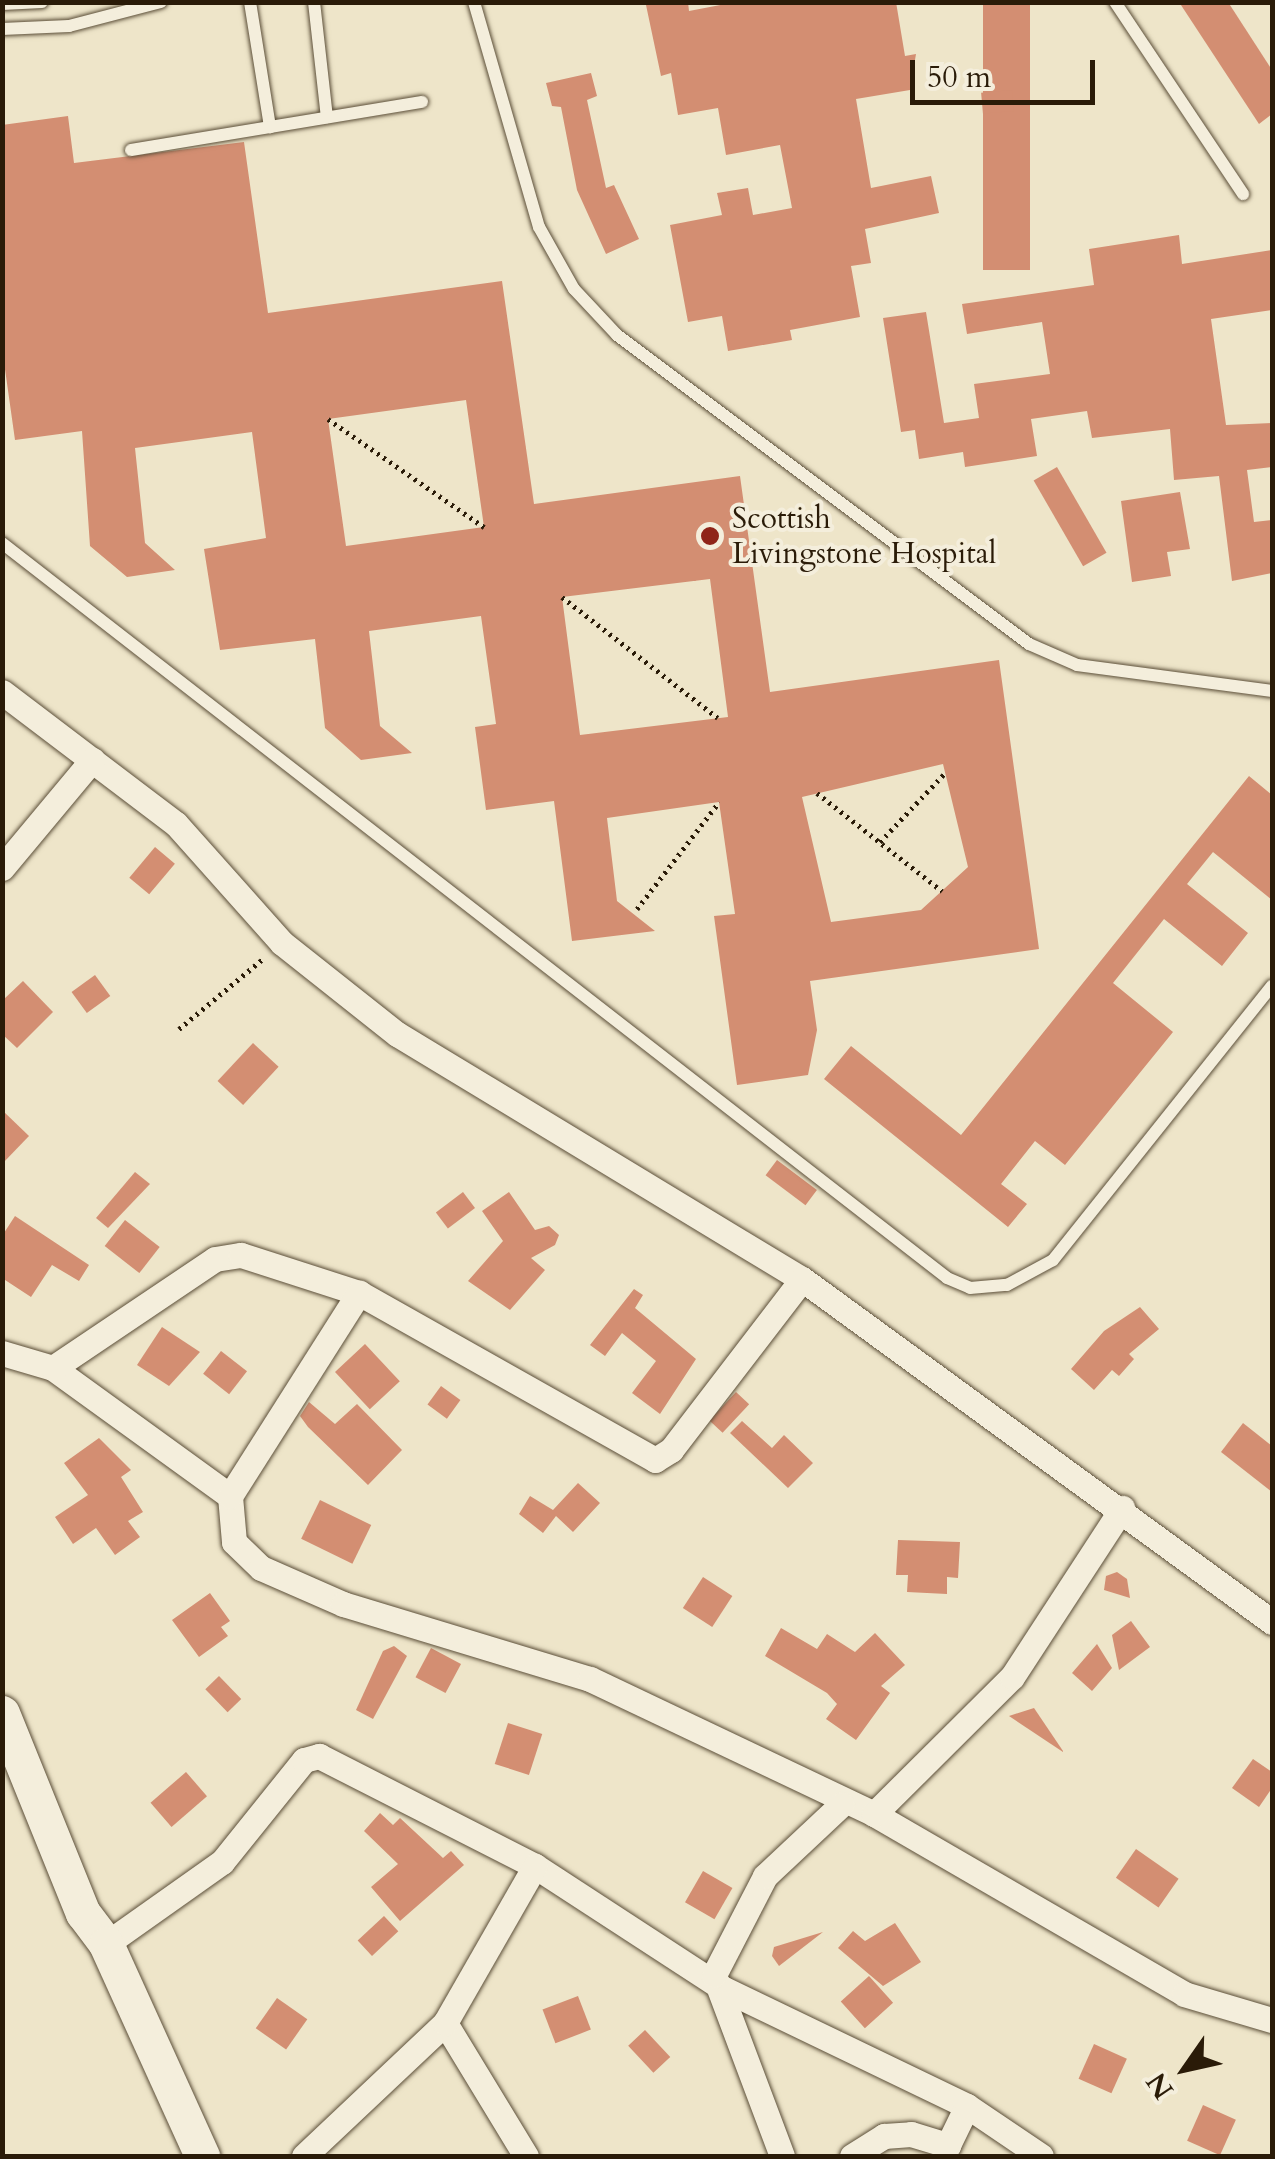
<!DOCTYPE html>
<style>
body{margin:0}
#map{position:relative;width:1275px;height:2159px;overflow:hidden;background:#eee5c9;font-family:Cardo,serif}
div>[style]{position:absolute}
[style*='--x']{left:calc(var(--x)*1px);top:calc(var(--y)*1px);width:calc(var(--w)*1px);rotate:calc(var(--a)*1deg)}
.building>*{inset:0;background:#d38e72;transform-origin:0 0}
.path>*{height:5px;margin-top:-2.5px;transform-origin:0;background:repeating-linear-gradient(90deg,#2a1b08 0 2.5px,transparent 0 7.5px)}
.roads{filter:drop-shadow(0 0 2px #5b4e38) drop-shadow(0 0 2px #5b4e38)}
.lane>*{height:12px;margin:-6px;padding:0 6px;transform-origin:6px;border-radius:6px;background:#f4eedc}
.street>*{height:25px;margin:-12.5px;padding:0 12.5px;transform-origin:12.5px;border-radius:12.5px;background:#f4eedc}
.secondary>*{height:35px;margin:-17.5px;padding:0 17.5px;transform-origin:17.5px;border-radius:17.5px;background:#f4eedc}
.dots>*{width:28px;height:28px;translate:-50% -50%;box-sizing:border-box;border:5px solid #f4eedc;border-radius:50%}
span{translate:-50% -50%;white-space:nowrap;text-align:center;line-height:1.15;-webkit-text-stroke:8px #f4eedc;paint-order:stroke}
.poi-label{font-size:30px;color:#2a1b08}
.left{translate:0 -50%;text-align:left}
.frame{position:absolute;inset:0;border:5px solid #2a1b08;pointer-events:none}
.north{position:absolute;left:1135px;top:2019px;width:100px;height:100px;-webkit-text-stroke:8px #f4eedc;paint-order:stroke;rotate:236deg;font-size:28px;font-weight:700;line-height:40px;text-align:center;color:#2a1b08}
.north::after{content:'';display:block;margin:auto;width:35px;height:45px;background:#2a1b08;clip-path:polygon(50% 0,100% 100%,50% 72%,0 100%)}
.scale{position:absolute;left:910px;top:60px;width:185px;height:45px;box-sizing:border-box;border:5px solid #2a1b08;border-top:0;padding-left:12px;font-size:30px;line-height:35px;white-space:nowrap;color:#2a1b08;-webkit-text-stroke:8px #f4eedc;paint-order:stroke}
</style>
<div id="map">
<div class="building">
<div style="clip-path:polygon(688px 2px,689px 11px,736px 2px,896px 2px,905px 56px,916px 54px,910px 90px,856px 99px,871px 188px,931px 176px,939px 213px,865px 229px,871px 263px,851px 266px,860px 317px,790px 330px,792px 340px,728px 351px,722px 316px,688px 322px,670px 225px,722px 215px,717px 193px,748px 188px,753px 215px,792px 208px,780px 145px,726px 155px,718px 108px,678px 115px,671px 73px,661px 76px,646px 5px)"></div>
<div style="left:983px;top:2px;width:47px;height:268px"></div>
<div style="clip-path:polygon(1179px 2px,1228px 2px,1272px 70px,1272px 114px,1259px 124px)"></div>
<div style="clip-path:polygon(591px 73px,597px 96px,587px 100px,606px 188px,614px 185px,639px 239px,606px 254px,577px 190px,561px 107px,552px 106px,546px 83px)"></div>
<div style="left:1012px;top:90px;width:21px;height:31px;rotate:85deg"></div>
<div style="clip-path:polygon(evenodd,68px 116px,74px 163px,244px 142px,268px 313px,502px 281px,534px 504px,740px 476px,770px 692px,999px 660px,1039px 949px,810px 981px,817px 1030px,808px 1075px,737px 1085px,714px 916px,735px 914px,719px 802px,607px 818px,617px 901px,655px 931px,572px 941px,554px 801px,486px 810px,475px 727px,496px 724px,481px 616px,369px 631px,380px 726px,412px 753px,361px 760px,325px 728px,315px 639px,220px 650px,204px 549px,266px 538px,252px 432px,135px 448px,145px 543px,175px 570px,127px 577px,90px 546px,82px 431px,15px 440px,2px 348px,2px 125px,68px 116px,466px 400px,484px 527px,346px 546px,328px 419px,466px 400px,68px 116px,710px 579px,728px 717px,580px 735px,562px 597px,710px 579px,68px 116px,943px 764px,968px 867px,921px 910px,831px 922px,802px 797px,943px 764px)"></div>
<div style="clip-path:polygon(1179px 235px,1182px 264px,1272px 250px,1272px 310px,1211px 319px,1226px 425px,1272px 423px,1272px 467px,1247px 470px,1254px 522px,1272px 520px,1272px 573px,1232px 581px,1219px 476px,1174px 480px,1170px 429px,1092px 438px,1087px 411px,1031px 419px,1037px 456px,965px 467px,963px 452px,919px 459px,915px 430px,901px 432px,883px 318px,926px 312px,944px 423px,979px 418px,974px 384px,1050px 374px,1042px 322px,967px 334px,962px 304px,1094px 285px,1089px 249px)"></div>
<div style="left:1057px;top:467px;width:99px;height:27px;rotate:60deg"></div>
<div style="clip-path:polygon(1180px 492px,1190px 549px,1167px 552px,1171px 576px,1132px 582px,1121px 501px)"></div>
<div style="clip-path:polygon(1249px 776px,1272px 795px,1272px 900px,1213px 852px,1187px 884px,1248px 933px,1222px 966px,1164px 919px,1113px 983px,1173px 1032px,1065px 1165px,1035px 1141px,1001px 1184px,1027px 1204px,1008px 1227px,824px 1079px,851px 1046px,961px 1135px)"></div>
<div style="left:155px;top:847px;width:26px;height:40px;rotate:40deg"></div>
<div style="left:95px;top:975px;width:26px;height:29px;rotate:54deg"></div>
<div style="clip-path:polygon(23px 981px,53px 1012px,17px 1048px,2px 1034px,2px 1001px)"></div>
<div style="left:253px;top:1043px;width:35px;height:52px;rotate:43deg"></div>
<div style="clip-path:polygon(2px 1110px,29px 1136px,2px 1164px)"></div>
<div style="left:777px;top:1160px;width:50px;height:19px;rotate:37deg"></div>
<div style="clip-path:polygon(135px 1172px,150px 1184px,108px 1228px,96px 1218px)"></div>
<div style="left:463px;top:1192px;width:20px;height:34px;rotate:53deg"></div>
<div style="clip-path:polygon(509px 1192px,535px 1230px,549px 1226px,559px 1235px,555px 1245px,531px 1258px,545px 1270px,510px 1310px,468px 1281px,503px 1241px,482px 1211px)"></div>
<div style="clip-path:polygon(15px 1216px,89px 1265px,79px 1281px,52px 1265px,31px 1297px,2px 1278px,2px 1236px)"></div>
<div style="left:125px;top:1220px;width:44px;height:33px;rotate:38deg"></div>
<div style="clip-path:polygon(634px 1289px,643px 1295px,635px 1308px,696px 1359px,660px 1414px,632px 1393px,656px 1361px,622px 1333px,605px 1356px,590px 1345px)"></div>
<div style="clip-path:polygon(1140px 1307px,1159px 1329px,1129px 1354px,1134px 1359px,1119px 1376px,1112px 1370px,1094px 1390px,1071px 1369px,1104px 1331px)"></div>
<div style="clip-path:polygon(162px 1327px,200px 1352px,169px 1386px,137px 1365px)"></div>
<div style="left:365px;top:1344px;width:51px;height:41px;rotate:47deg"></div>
<div style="left:221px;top:1351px;width:33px;height:29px;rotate:38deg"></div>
<div style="left:441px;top:1386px;width:24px;height:23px;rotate:36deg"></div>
<div style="left:736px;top:1392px;width:18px;height:39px;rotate:43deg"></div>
<div style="clip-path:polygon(309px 1402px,335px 1424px,357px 1404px,402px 1450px,368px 1485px,308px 1427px,300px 1416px)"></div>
<div style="clip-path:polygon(742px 1421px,772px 1448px,784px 1435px,813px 1463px,788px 1488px,730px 1433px)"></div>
<div style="clip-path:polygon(1243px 1423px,1272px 1446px,1272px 1492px,1221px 1452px)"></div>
<div style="clip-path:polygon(99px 1438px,131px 1470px,121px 1477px,143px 1512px,128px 1521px,140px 1537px,115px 1555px,96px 1528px,73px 1544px,55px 1517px,88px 1495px,64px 1463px)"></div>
<div style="clip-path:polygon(578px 1483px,600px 1503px,573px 1532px,556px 1516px,543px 1533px,519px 1514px,530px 1496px,553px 1510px)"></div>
<div style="left:320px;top:1500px;width:57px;height:43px;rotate:26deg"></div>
<div style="clip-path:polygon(898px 1540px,960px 1542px,958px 1578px,947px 1577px,947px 1594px,907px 1592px,908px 1575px,896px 1575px)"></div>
<div style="clip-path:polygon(1117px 1572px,1127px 1579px,1130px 1598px,1104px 1590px,1106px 1576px)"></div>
<div style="left:703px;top:1577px;width:35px;height:37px;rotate:33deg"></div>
<div style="clip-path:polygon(210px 1593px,230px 1621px,221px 1627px,228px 1636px,199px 1657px,172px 1620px)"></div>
<div style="clip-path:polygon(1131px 1621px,1150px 1647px,1119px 1670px,1112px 1635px)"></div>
<div style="clip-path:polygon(781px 1628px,817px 1649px,827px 1634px,855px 1652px,875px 1633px,905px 1665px,881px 1686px,890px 1693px,856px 1740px,826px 1719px,837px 1704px,827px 1693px,765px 1656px)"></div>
<div style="clip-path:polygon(1097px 1644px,1112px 1668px,1092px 1691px,1072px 1673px)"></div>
<div style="clip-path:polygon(394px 1646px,407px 1656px,373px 1719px,356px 1710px,383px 1651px)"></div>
<div style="left:431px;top:1648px;width:34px;height:33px;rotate:28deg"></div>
<div style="left:219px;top:1676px;width:32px;height:19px;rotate:46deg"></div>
<div style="clip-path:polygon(1034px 1708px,1063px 1751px,1063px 1752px,1009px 1716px)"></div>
<div style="left:508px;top:1723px;width:36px;height:43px;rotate:18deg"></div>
<div style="clip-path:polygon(1253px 1759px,1272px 1772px,1272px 1788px,1259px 1807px,1232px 1788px)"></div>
<div style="left:186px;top:1772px;width:32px;height:47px;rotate:49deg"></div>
<div style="clip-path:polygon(380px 1813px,393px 1825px,400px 1818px,443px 1858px,451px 1851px,464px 1865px,400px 1921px,371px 1887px,398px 1864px,364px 1831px)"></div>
<div style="left:1136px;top:1849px;width:52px;height:35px;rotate:35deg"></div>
<div style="left:703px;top:1871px;width:34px;height:36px;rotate:30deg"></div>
<div style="left:384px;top:1916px;width:21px;height:36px;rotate:47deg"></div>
<div style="clip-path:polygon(895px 1923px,921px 1962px,883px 1986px,838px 1948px,853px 1931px,865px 1941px)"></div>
<div style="clip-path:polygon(823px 1932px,779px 1966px,772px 1956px,774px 1947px)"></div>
<div style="left:869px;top:1976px;width:36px;height:38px;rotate:48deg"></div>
<div style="left:578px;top:1996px;width:36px;height:38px;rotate:69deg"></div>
<div style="left:277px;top:1998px;width:37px;height:37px;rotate:35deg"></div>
<div style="left:645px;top:2030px;width:37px;height:23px;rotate:47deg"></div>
<div style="left:1094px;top:2044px;width:36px;height:38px;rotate:24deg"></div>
<div style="left:1203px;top:2105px;width:36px;height:39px;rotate:24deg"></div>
</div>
<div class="path">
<div style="--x:328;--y:419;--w:190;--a:34.7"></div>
<div style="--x:562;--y:597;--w:197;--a:37.8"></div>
<div style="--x:817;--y:793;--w:159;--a:38.1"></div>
<div style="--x:880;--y:842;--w:95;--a:-46.7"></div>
<div style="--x:637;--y:909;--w:135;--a:-52.5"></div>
<div style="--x:179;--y:1029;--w:111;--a:-39.9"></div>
</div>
<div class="roads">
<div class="lane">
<div style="--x:250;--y:2;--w:127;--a:80.9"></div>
<div style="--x:314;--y:2;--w:116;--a:83.6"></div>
<div style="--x:474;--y:2;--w:234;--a:73.9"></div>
<div style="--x:539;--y:227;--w:71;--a:60.6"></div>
<div style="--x:574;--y:289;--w:63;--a:46.9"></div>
<div style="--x:617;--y:335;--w:515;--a:36.87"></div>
<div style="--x:1029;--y:644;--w:52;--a:23.6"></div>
<div style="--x:1077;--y:665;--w:197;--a:7.6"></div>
<div style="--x:1115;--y:2;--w:231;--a:56.3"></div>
<div style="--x:2;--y:4;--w:40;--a:-2.9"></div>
<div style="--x:2;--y:29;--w:67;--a:-2.6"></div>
<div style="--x:69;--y:26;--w:95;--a:-14.6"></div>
<div style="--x:131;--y:150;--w:295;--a:-9.4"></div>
<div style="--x:2;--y:543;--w:1197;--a:37.87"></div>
<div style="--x:947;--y:1278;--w:25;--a:23"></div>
<div style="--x:970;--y:1288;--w:37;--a:-5"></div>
<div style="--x:1007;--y:1285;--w:52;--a:-28.5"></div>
<div style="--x:1053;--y:1260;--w:351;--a:-51.4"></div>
</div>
<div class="street">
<div style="--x:2;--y:692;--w:218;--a:37.2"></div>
<div style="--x:176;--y:824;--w:159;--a:48.3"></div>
<div style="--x:282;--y:943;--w:147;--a:38.4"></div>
<div style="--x:397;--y:1034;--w:473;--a:31.2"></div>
<div style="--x:802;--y:1279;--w:582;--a:36.12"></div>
<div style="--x:2;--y:868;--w:141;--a:-50.2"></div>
<div style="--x:2;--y:1353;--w:53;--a:16.4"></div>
<div style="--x:53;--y:1368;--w:218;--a:35.9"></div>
<div style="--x:230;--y:1496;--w:46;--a:85"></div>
<div style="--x:234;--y:1542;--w:37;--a:44"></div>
<div style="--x:261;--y:1568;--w:90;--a:23.7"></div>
<div style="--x:343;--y:1604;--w:258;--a:16.9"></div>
<div style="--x:590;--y:1679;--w:314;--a:25.4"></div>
<div style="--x:874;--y:1814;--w:358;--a:30.1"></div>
<div style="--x:1184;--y:1994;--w:92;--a:16.5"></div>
<div style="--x:53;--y:1368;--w:195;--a:-33.9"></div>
<div style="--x:215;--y:1259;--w:26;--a:-9"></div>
<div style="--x:241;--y:1255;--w:124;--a:17.9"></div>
<div style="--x:359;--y:1293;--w:340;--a:29.4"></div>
<div style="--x:655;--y:1460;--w:19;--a:-32"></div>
<div style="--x:671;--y:1450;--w:215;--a:-52.5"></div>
<div style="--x:230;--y:1496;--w:241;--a:-57.6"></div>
<div style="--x:874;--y:1814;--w:194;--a:-44.8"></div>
<div style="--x:1012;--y:1677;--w:202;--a:-56.9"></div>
<div style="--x:106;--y:1944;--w:142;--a:-35.3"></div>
<div style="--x:222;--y:1862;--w:131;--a:-51.2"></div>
<div style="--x:304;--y:1760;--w:16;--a:-15"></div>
<div style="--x:319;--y:1756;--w:242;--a:27"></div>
<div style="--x:535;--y:1866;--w:223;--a:33.1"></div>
<div style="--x:722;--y:1988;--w:272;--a:25.7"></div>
<div style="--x:445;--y:2023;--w:156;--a:58.7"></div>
<div style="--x:304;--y:2156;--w:194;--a:-43.3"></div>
<div style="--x:445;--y:2023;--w:181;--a:-60.2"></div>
<div style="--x:782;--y:2156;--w:193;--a:-110.6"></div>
<div style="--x:714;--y:1975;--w:111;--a:-62.7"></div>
<div style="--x:765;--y:1876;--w:105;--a:-43.1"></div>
<div style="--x:852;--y:2156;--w:38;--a:-32"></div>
<div style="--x:884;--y:2136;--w:27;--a:-4"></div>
<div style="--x:911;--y:2134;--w:39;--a:17"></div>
<div style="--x:948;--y:2145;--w:43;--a:-64"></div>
<div style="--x:967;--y:2106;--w:89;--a:34"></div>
</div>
<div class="secondary">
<div style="--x:2;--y:1713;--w:216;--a:68"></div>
<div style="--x:83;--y:1913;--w:39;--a:53"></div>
<div style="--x:106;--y:1944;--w:233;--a:65.6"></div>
</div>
</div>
<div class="dots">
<div style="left:710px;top:536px;background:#8f2418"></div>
</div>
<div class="poi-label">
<span class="left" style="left:732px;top:536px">Scottish<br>Livingstone Hospital</span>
</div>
<div class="frame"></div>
<div class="north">N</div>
<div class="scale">50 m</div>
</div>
